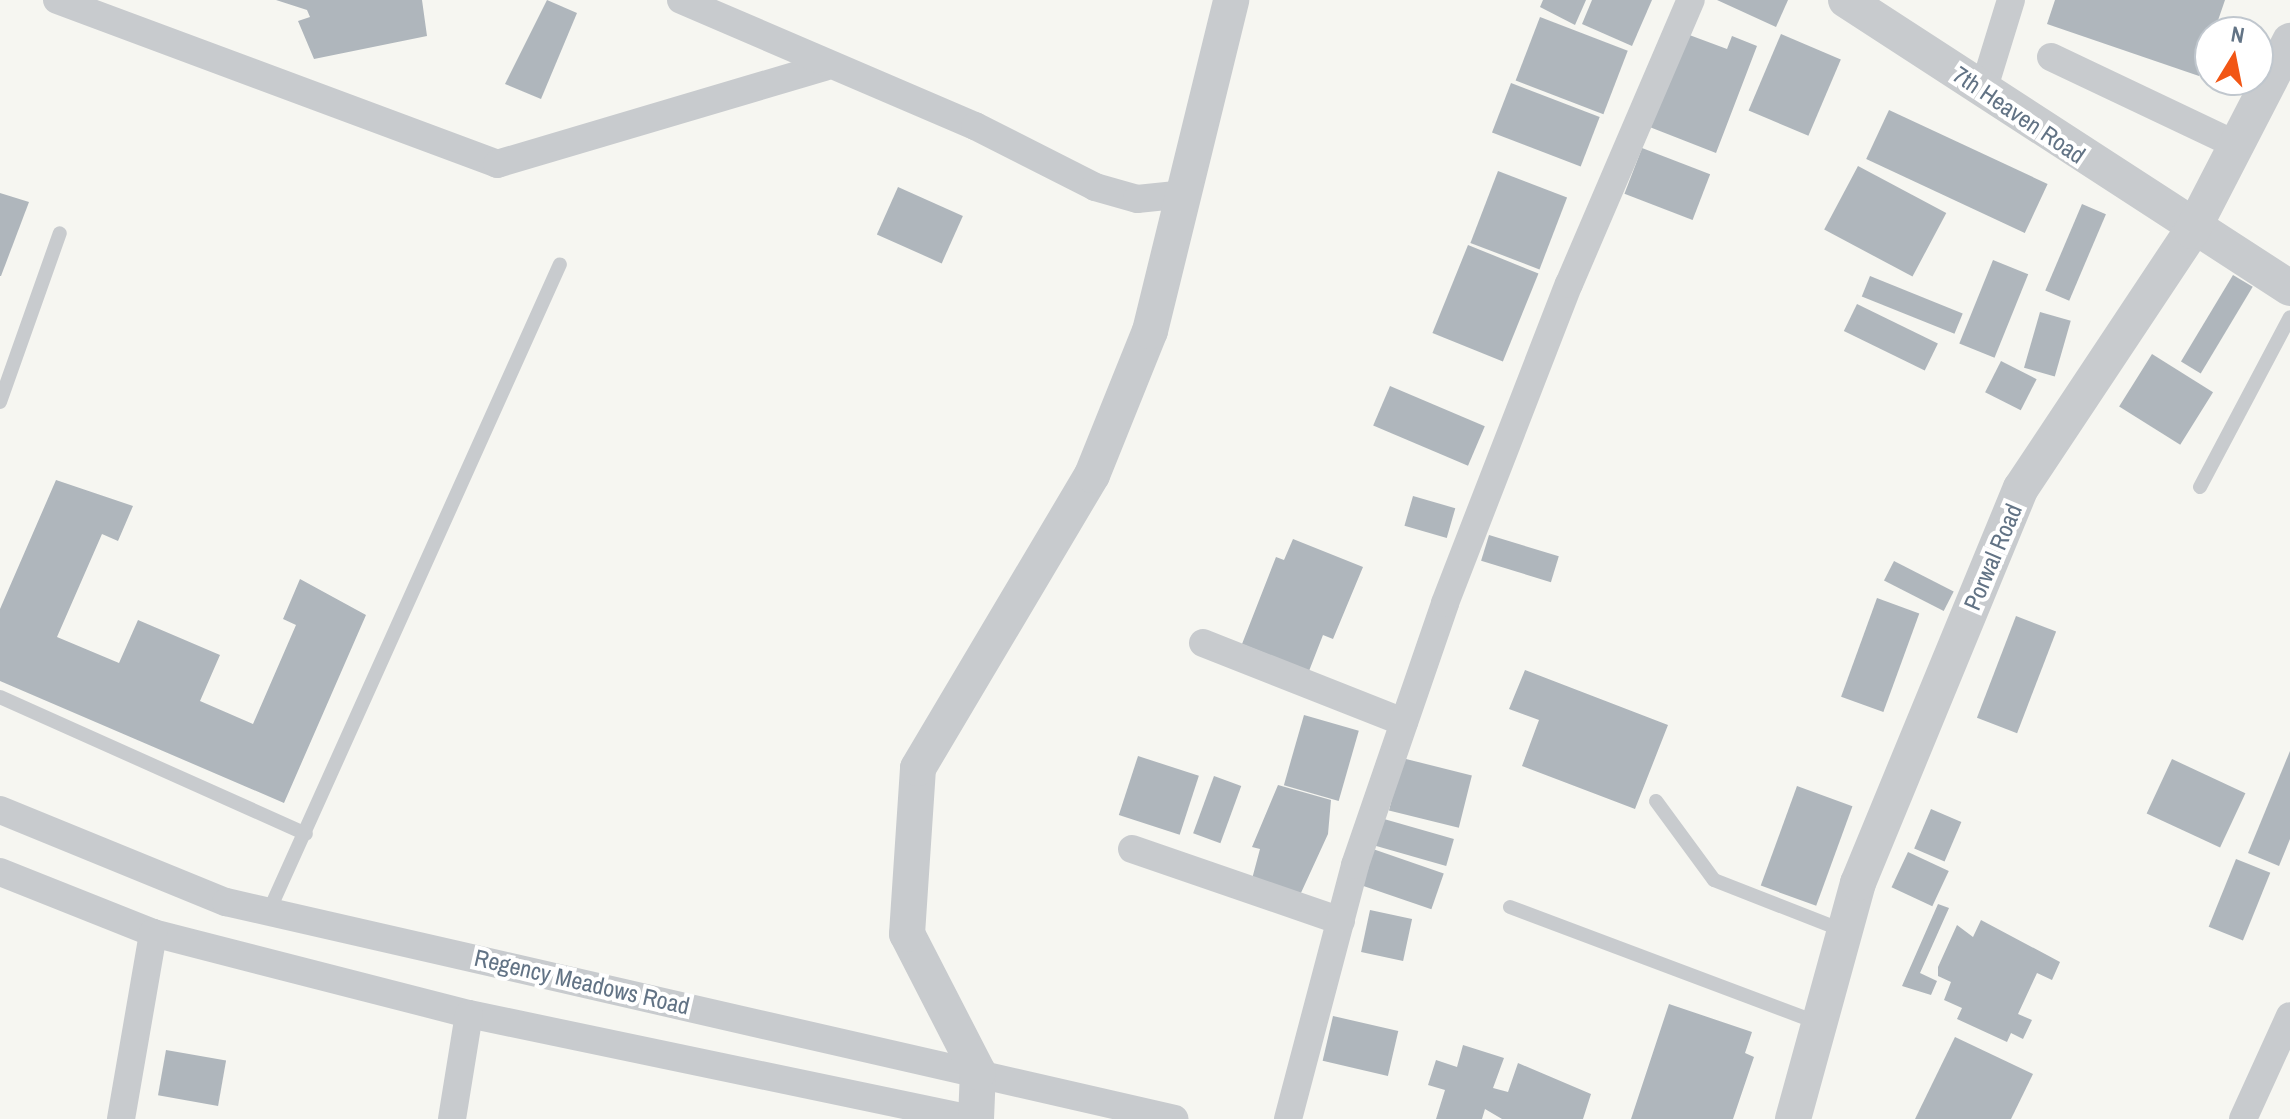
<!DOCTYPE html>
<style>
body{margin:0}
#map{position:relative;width:2290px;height:1119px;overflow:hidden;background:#f6f6f1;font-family:"Archivo Narrow",sans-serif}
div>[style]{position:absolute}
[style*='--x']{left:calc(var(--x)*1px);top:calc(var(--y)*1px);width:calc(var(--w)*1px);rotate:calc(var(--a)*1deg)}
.building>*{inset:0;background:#afb6bc;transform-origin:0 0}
.service>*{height:14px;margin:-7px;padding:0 7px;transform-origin:7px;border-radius:7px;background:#c8cbce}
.minor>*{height:28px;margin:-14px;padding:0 14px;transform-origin:14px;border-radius:14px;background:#c8cbce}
.tertiary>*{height:36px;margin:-18px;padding:0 18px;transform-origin:18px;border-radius:18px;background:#c8cbce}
span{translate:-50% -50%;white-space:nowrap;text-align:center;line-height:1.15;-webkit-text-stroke:8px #fff;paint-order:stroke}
.street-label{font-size:24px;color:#627385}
.north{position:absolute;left:2194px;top:16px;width:80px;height:80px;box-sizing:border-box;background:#fff;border:2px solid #c0c7ce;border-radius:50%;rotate:10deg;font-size:22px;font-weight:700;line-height:32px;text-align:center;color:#627385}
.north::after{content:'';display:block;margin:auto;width:28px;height:36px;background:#f25615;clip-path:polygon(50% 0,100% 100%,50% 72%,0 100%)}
</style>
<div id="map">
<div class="building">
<div style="clip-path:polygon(276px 0,422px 0,427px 36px,314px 59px,298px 21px,310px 17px,307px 10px)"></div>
<div style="clip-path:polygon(547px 0,577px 13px,541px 99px,505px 84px)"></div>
<div style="clip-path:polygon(1543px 0,1586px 0,1575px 25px,1540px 7px)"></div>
<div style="clip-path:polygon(1592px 0,1652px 0,1632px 46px,1582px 24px)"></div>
<div style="clip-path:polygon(1717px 0,1788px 0,1776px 27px)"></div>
<div style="clip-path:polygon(2055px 0,2225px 0,2199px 76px,2047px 24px)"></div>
<div style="left:1540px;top:17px;width:94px;height:68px;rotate:21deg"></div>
<div style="clip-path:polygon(1684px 33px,1727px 49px,1732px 36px,1757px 46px,1716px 153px,1647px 126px)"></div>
<div style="left:1781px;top:34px;width:65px;height:83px;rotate:23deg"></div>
<div style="left:1511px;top:83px;width:95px;height:53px;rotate:21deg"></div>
<div style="left:1889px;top:110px;width:175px;height:54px;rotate:25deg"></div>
<div style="left:1642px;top:148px;width:73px;height:49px;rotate:21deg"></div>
<div style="left:1858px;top:166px;width:100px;height:72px;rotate:28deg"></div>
<div style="left:1498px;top:171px;width:74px;height:77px;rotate:21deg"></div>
<div style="left:898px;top:187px;width:71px;height:52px;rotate:24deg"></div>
<div style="clip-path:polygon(0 193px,29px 202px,1px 276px,0 276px)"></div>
<div style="left:2082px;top:204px;width:26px;height:94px;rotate:23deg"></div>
<div style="left:1468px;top:245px;width:76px;height:95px;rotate:22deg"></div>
<div style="left:1993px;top:260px;width:38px;height:90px;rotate:22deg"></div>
<div style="left:2233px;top:275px;width:23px;height:101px;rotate:31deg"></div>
<div style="left:1870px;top:276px;width:100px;height:22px;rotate:22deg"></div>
<div style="left:1857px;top:304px;width:90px;height:30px;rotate:26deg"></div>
<div style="left:2040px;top:312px;width:32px;height:58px;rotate:16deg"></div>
<div style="left:2152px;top:354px;width:72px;height:62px;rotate:32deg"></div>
<div style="left:2001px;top:361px;width:40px;height:35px;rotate:27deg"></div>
<div style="left:1390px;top:386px;width:103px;height:43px;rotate:23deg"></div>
<div style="clip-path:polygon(56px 480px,133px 506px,118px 541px,102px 534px,57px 637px,119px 663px,138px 620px,220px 655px,200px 701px,253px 724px,296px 625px,283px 619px,300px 579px,366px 615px,284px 803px,0 681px,0 609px)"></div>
<div style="left:1413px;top:496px;width:44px;height:31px;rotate:16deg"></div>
<div style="left:1489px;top:535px;width:73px;height:27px;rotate:17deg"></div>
<div style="clip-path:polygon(1293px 539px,1363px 567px,1333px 639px,1323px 635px,1309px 671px,1242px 644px,1276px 557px,1284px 560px)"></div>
<div style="left:1894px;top:561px;width:67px;height:22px;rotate:27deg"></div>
<div style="left:1877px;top:598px;width:45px;height:105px;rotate:20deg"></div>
<div style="left:2016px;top:616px;width:43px;height:109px;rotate:21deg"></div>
<div style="clip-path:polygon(1525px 670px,1668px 725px,1635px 809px,1522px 766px,1539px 720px,1509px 709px)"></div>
<div style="left:1304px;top:715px;width:57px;height:73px;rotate:16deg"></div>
<div style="clip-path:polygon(2290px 751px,2290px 839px,2279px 866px,2248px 853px)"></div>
<div style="left:1138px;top:756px;width:64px;height:62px;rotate:18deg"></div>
<div style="left:1402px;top:758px;width:72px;height:54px;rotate:14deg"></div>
<div style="left:2172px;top:759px;width:81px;height:60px;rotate:25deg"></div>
<div style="left:1214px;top:776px;width:29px;height:61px;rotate:20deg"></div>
<div style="clip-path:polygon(1278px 785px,1331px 800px,1328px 834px,1300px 895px,1252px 879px,1260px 849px,1252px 847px)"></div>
<div style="left:1797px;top:786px;width:59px;height:106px;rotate:20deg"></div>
<div style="left:1931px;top:809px;width:33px;height:43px;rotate:23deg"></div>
<div style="left:1377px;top:817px;width:80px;height:28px;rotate:16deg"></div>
<div style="left:1370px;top:848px;width:78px;height:38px;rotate:19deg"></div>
<div style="left:1908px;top:852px;width:45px;height:39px;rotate:25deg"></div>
<div style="left:2236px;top:859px;width:37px;height:73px;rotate:22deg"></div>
<div style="clip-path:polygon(1938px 904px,1949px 908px,1920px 973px,1937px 981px,1931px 995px,1902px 986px)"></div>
<div style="left:1370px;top:910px;width:43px;height:43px;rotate:12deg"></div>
<div style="clip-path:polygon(1981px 920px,2060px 962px,2052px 980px,2037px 973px,2018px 1014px,2032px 1020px,2023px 1039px,2011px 1033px,2007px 1042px,1957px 1019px,1962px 1008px,1944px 1000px,1951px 982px,1938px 976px,1938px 967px,1957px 925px,1973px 937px)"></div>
<div style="clip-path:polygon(1669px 1004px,1752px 1032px,1745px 1053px,1754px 1057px,1733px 1119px,1631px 1119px)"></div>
<div style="left:1333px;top:1016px;width:67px;height:46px;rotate:13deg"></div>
<div style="clip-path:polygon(1955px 1037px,2033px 1074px,2011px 1119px,1915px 1119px)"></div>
<div style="clip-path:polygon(1463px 1045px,1504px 1058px,1493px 1088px,1508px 1092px,1518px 1063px,1591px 1094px,1583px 1119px,1502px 1119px,1485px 1109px,1482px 1119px,1436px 1119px,1445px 1090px,1428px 1085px,1436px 1060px,1457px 1067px)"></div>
<div style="left:166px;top:1050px;width:61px;height:46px;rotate:10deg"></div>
</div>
<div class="service">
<div style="--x:0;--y:402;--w:179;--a:-70.5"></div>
<div style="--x:2200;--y:487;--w:192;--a:-62.1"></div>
<div style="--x:0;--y:697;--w:335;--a:24.1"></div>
<div style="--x:1656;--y:801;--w:98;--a:53.7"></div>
<div style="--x:1714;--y:880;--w:140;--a:21.4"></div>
<div style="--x:1510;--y:907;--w:330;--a:20.6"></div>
<div style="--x:269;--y:911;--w:709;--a:-65.78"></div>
</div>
<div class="minor">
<div style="--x:57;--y:0;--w:470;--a:20.4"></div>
<div style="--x:497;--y:164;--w:342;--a:-16.5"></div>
<div style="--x:681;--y:0;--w:320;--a:23.2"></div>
<div style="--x:975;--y:126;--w:135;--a:26.9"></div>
<div style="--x:1095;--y:187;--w:44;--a:15.9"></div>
<div style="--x:1137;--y:199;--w:49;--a:-5.8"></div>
<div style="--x:2051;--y:57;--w:205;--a:25.4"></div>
<div style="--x:1983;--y:91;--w:95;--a:-72.9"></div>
<div style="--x:1203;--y:643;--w:216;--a:21.5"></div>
<div style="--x:0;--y:810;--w:244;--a:22.2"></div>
<div style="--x:226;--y:902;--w:973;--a:12.88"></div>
<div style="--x:1132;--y:849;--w:221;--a:19"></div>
<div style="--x:0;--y:872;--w:165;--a:21.7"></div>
<div style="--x:153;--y:933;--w:326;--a:14.4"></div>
<div style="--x:469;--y:1014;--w:513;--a:11.81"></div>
<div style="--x:121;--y:1119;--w:189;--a:-80.2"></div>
<div style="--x:452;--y:1119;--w:106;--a:-80.8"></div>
<div style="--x:1288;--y:1119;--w:263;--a:-75.2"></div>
<div style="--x:1355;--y:865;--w:277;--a:-71"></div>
<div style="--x:1445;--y:603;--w:342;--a:-68.8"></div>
<div style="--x:1569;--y:284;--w:309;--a:-66.8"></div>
<div style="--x:2243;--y:1119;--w:113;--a:-65.5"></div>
</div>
<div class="tertiary">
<div style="--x:1846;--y:0;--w:529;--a:32.97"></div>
<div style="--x:976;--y:1119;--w:47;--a:-87.6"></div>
<div style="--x:978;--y:1072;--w:155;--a:-117.2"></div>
<div style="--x:907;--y:934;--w:166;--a:-86.2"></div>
<div style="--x:918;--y:768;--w:341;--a:-59.3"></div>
<div style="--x:1092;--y:475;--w:155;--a:-68.1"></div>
<div style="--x:1150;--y:331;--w:341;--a:-76.2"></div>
<div style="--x:1793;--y:1119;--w:245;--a:-74.6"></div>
<div style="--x:1858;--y:883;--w:427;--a:-67.6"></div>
<div style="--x:2021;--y:488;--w:309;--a:-56.4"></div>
<div style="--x:2192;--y:231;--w:214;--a:-62.7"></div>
</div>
<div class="street-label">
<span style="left:2019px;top:115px;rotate:34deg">7th Heaven Road</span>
<span style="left:1993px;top:557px;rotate:-67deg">Porwal Road</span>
<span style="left:582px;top:982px;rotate:13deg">Regency Meadows Road</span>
</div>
<div class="north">N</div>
</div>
